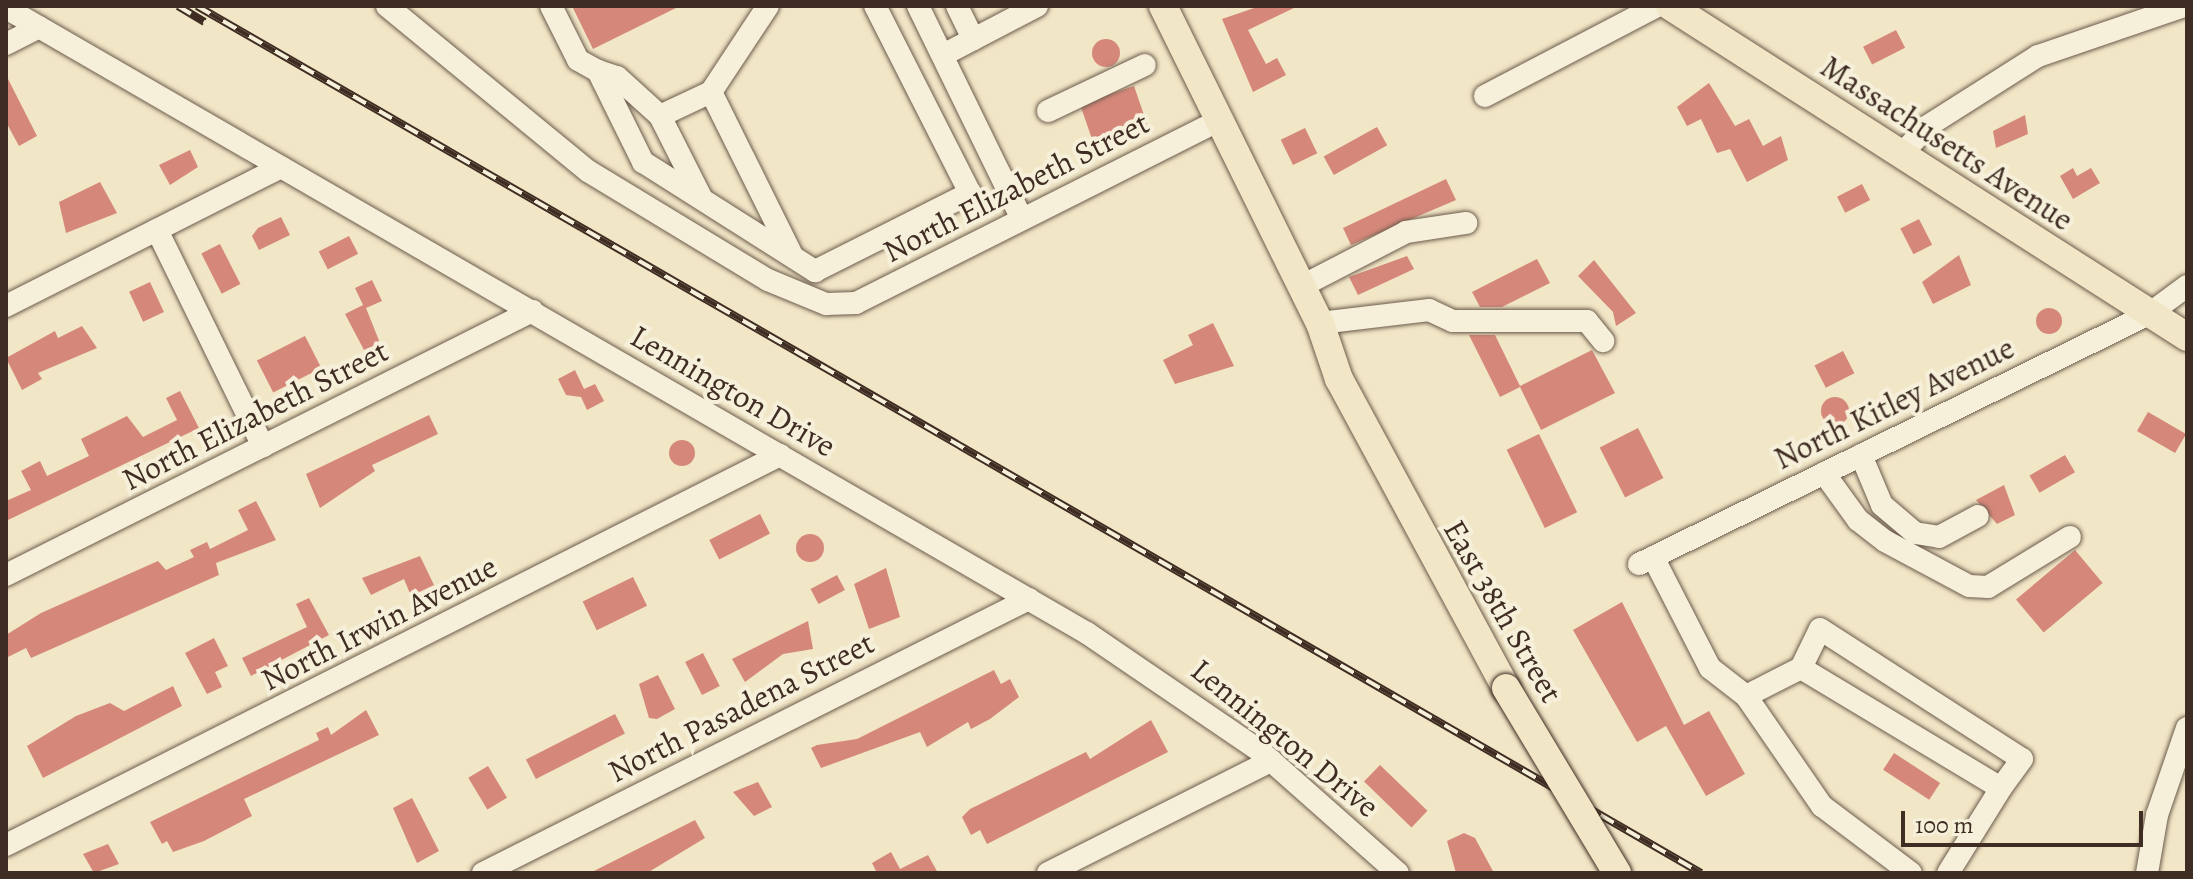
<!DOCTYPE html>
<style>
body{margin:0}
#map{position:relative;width:2193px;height:879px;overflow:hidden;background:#f1e6c6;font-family:Alegreya,serif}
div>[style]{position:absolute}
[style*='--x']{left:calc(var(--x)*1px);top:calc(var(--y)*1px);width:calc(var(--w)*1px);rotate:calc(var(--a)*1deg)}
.building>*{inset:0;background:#d5887a;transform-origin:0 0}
.round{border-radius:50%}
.roads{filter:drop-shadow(0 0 2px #6c5b4c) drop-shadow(0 0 2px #6c5b4c)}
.minor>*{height:22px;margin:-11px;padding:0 11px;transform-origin:11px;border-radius:11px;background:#f6efda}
.major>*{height:28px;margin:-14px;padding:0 14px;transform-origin:14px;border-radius:14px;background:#f1e6c6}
.rail>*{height:8px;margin-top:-4px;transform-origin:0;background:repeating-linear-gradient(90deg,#f6efda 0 15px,#3f2d23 0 30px);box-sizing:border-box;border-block:2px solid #3f2d23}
.bridges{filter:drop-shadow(0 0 2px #3f2d23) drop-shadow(0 0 2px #3f2d23)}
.major-bridge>*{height:28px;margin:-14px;padding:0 14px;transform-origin:14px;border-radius:14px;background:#f1e6c6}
span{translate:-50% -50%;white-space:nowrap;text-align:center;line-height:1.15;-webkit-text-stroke:8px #f6efda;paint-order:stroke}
.street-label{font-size:32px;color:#3f2d23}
.frame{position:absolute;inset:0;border:8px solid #3f2d23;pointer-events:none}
.scale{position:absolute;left:1901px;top:811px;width:242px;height:36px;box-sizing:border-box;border:4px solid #3f2d23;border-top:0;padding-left:10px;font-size:24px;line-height:28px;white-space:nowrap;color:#3f2d23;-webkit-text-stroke:6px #f6efda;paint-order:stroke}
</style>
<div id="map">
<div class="building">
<div style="clip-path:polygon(572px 6px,680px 6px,593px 49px)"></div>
<div style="clip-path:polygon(1260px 6px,1298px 6px,1248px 30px,1266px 64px,1277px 58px,1286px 75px,1253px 92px,1222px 19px)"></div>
<div style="left:1896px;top:30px;width:20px;height:37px;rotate:63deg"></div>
<div class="round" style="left:1092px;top:39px;width:28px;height:28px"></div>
<div style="clip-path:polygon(6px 75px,37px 136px,19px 146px,6px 122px)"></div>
<div style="clip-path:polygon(1709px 83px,1735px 126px,1749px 119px,1763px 146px,1781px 136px,1788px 160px,1747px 182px,1730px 149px,1717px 153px,1701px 119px,1687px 126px,1677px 107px)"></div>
<div style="left:1134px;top:86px;width:42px;height:57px;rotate:71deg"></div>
<div style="clip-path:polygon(2025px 115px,2028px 134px,1996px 148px,1993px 131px)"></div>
<div style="left:1377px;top:127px;width:21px;height:61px;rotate:61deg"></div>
<div style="left:1305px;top:128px;width:28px;height:27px;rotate:64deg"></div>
<div style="clip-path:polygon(190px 150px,198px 167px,170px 185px,159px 165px)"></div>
<div style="clip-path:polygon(2073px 168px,2077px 176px,2091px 168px,2100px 183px,2073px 199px,2060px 176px)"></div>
<div style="clip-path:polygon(1446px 179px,1456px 200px,1351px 245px,1343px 228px)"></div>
<div style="clip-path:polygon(100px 182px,117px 213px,66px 233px,59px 202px)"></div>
<div style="left:1862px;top:184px;width:18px;height:28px;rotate:63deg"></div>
<div style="clip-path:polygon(281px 217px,290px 235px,259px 250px,252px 236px,258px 228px)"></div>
<div style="left:1919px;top:219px;width:29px;height:21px;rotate:63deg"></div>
<div style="left:349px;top:236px;width:20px;height:34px;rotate:63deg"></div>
<div style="left:220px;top:244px;width:45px;height:21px;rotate:63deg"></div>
<div style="clip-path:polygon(1959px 255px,1971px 285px,1933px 304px,1922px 282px)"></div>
<div style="clip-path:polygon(1407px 256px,1414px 269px,1358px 295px,1349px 277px)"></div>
<div style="clip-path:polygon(1537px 259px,1550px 283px,1502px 307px,1480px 307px,1472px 292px)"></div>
<div style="clip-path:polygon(1594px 260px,1636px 313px,1616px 326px,1613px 312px,1578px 276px)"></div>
<div style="clip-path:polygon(372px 280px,382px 301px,366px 308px,380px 343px,364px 350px,345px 314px,363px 305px,355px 288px)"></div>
<div style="left:150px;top:282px;width:33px;height:23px;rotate:65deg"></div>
<div class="round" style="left:2036px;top:308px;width:26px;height:26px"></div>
<div style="clip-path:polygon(1213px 323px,1234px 366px,1175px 384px,1163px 360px,1193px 345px,1188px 335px)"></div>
<div style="clip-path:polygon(82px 326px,97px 348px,38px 373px,42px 379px,22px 390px,6px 358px,55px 331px,58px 338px)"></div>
<div style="clip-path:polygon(1469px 335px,1495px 335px,1520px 386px,1592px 350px,1615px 393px,1541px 430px,1520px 387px,1500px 397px)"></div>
<div style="left:305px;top:336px;width:36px;height:54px;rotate:63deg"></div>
<div style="left:1843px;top:351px;width:25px;height:32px;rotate:63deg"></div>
<div style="clip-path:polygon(575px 370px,584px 389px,595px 384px,604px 401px,587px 410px,581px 397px,566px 395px,558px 379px)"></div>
<div style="clip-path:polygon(180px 391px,199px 428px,6px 521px,6px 501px,31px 490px,21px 471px,40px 461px,47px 476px,89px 456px,81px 439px,127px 416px,143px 437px,177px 420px,166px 398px)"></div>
<div class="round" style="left:1821px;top:397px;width:28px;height:28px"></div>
<div style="left:2148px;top:412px;width:44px;height:22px;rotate:30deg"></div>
<div style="clip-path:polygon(429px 415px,438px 434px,372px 465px,375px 471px,320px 508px,306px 474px)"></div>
<div style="left:1638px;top:428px;width:56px;height:43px;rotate:63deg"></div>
<div style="left:1539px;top:434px;width:87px;height:36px;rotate:64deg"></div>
<div class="round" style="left:669px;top:440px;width:26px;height:26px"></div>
<div style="left:2065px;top:455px;width:20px;height:41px;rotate:60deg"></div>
<div style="clip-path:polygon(2004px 485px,2015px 515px,1997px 524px,1976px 500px)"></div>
<div style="clip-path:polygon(256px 501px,276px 540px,216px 563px,219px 575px,31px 658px,26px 648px,6px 658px,6px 635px,41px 613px,158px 561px,166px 570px,194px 557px,190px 550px,207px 542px,210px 549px,248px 530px,238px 510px)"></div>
<div style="left:760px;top:514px;width:22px;height:57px;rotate:63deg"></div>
<div class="round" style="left:796px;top:534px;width:28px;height:28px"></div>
<div style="left:2075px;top:550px;width:43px;height:77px;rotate:50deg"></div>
<div style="clip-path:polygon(420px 556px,434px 585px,411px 596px,404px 579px,371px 595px,362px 578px)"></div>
<div style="clip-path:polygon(886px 568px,900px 617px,869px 629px,854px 584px)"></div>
<div style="left:837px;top:575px;width:17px;height:30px;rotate:62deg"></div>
<div style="left:633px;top:577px;width:32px;height:56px;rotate:64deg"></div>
<div style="clip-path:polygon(309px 598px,329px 635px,251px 676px,242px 658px,307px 627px,296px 604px)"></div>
<div style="clip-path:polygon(1622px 602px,1684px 725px,1709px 711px,1745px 774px,1706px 796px,1666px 726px,1637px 742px,1573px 630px)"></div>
<div style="clip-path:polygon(808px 621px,813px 649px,783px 654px,745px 682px,732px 659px)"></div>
<div style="clip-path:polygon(214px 638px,228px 666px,215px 672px,222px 687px,207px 694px,185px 653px)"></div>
<div style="left:703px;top:653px;width:37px;height:20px;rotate:63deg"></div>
<div style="clip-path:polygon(994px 670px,1001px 684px,1010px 679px,1019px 697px,990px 719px,971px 729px,968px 722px,927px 747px,920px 732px,821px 768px,811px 748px,817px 745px,857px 739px)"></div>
<div style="clip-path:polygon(658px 675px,675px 709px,657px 719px,649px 718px,639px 684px)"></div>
<div style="clip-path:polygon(173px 686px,182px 706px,43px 778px,27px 746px,76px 716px,110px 703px,124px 711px)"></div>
<div style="clip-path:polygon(366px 710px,379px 735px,244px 799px,252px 816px,204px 841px,173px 852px,167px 841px,162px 844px,150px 822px,319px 740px,316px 733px,328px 727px,331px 735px)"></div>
<div style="left:615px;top:714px;width:22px;height:100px;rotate:63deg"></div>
<div style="clip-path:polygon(1151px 720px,1168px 752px,987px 844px,980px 830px,971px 835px,962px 817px,970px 809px,1086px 752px,1090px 759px)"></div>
<div style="left:1894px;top:753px;width:55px;height:20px;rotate:33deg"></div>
<div style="left:1380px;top:765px;width:66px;height:23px;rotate:44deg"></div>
<div style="left:488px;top:766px;width:37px;height:23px;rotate:59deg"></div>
<div style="clip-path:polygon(758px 782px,772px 807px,754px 816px,733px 792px)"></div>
<div style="clip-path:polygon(412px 798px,439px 851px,417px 863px,393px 808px)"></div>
<div style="clip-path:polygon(695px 820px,705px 838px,647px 873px,590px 873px)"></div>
<div style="clip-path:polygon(1464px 833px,1475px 838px,1494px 873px,1456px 873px,1447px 841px)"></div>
<div style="clip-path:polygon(108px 844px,119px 864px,94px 873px,83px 854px)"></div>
<div style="clip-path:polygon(891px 852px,900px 869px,928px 855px,938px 873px,877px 873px,872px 863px)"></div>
</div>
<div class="roads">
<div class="minor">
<div style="--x:387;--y:6;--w:260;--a:39.4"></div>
<div style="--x:588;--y:171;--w:210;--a:31.2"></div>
<div style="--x:768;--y:280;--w:63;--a:22.5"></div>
<div style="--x:826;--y:304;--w:30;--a:-2"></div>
<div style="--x:856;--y:303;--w:390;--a:-26.7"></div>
<div style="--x:551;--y:6;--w:60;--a:63.4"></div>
<div style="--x:578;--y:60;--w:23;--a:29"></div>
<div style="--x:598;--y:71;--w:102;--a:63.7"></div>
<div style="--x:643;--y:162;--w:204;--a:32.4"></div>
<div style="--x:815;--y:271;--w:174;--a:-26.7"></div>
<div style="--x:970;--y:193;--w:210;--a:-116.9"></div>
<div style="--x:918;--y:6;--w:237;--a:64"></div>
<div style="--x:957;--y:6;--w:37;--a:64"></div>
<div style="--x:6;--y:8;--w:1249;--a:30.04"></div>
<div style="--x:1087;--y:633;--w:209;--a:34.3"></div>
<div style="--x:1260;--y:751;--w:184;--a:41.5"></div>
<div style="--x:6;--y:44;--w:37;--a:-27"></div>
<div style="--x:943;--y:55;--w:106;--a:-27.5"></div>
<div style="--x:598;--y:71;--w:20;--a:18"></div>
<div style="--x:617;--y:77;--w:58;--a:42.2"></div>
<div style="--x:660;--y:116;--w:56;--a:-25.2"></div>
<div style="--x:711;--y:92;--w:182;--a:63.6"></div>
<div style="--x:711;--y:92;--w:103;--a:-56.5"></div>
<div style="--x:1485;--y:96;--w:194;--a:-27.6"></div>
<div style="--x:1048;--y:111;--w:107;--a:-25.4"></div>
<div style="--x:660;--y:116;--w:91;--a:63.2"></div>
<div style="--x:1902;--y:154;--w:36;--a:-48"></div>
<div style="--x:1926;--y:127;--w:133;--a:-32.4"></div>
<div style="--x:2038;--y:56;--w:154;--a:-18.9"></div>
<div style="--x:157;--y:230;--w:241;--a:63.9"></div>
<div style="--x:1302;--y:286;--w:117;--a:-27.4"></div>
<div style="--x:1406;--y:232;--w:61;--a:-8.5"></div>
<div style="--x:6;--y:306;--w:308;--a:-26.8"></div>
<div style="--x:1320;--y:323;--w:110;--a:-6.8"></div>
<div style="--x:1429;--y:310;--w:26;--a:25"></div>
<div style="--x:1453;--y:321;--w:134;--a:0"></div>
<div style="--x:1587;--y:321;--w:26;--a:51"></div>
<div style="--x:1861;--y:455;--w:54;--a:67.2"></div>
<div style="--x:1882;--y:505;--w:43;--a:40.3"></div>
<div style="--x:1915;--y:533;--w:24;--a:9"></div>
<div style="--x:1939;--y:537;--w:44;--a:-28.3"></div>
<div style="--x:1824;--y:473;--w:58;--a:54.1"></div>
<div style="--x:1858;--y:520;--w:34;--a:38"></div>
<div style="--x:1885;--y:541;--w:95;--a:28.2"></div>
<div style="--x:1969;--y:586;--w:19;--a:3"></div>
<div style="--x:1988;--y:587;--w:96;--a:-31.4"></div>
<div style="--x:1653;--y:557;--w:125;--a:62.8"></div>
<div style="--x:1710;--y:668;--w:46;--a:37.9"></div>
<div style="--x:1746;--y:696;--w:134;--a:55.4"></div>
<div style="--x:1822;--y:806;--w:111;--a:37"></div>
<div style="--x:1639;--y:564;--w:568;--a:-26.11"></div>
<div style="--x:2149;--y:314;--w:47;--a:-36.4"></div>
<div style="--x:6;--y:575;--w:589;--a:-26.65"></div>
<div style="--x:1801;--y:668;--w:43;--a:-64"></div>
<div style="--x:1820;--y:629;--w:240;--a:32.8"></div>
<div style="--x:2022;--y:759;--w:36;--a:126"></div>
<div style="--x:1746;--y:696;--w:62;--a:-27"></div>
<div style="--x:1801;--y:668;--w:233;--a:31"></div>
<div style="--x:2001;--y:788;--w:100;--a:121.9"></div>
<div style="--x:6;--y:845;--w:867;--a:-26.74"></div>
<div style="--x:483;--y:873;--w:611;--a:-26.65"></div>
<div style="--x:1048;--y:873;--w:250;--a:-26.7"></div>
<div style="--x:2147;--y:873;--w:59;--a:-80.2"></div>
<div style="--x:2157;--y:815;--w:92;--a:-71"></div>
</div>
<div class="major">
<div style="--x:1163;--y:6;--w:354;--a:63.7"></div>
<div style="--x:1320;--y:323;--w:59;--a:71.3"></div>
<div style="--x:1339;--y:379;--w:351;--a:61.6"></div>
<div style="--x:1670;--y:6;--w:614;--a:32.63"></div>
</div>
</div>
<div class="rail">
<div style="--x:178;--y:6;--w:31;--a:31"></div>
<div style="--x:197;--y:6;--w:1736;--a:29.96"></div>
</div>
<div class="bridges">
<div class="major-bridge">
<div style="--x:1506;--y:688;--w:216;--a:59"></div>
</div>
</div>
<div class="street-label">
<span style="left:1947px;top:143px;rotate:33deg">Massachusetts Avenue</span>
<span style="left:1016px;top:187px;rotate:-27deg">North Elizabeth Street</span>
<span style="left:733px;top:391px;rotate:30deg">Lennington Drive</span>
<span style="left:1894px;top:403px;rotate:-26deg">North Kitley Avenue</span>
<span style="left:255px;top:415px;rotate:-27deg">North Elizabeth Street</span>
<span style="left:1503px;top:611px;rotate:60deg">East 38th Street</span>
<span style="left:379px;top:623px;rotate:-27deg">North Irwin Avenue</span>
<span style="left:741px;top:707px;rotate:-27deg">North Pasadena Street</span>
<span style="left:1285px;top:738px;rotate:39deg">Lennington Drive</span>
</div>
<div class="frame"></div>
<div class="scale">100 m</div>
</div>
